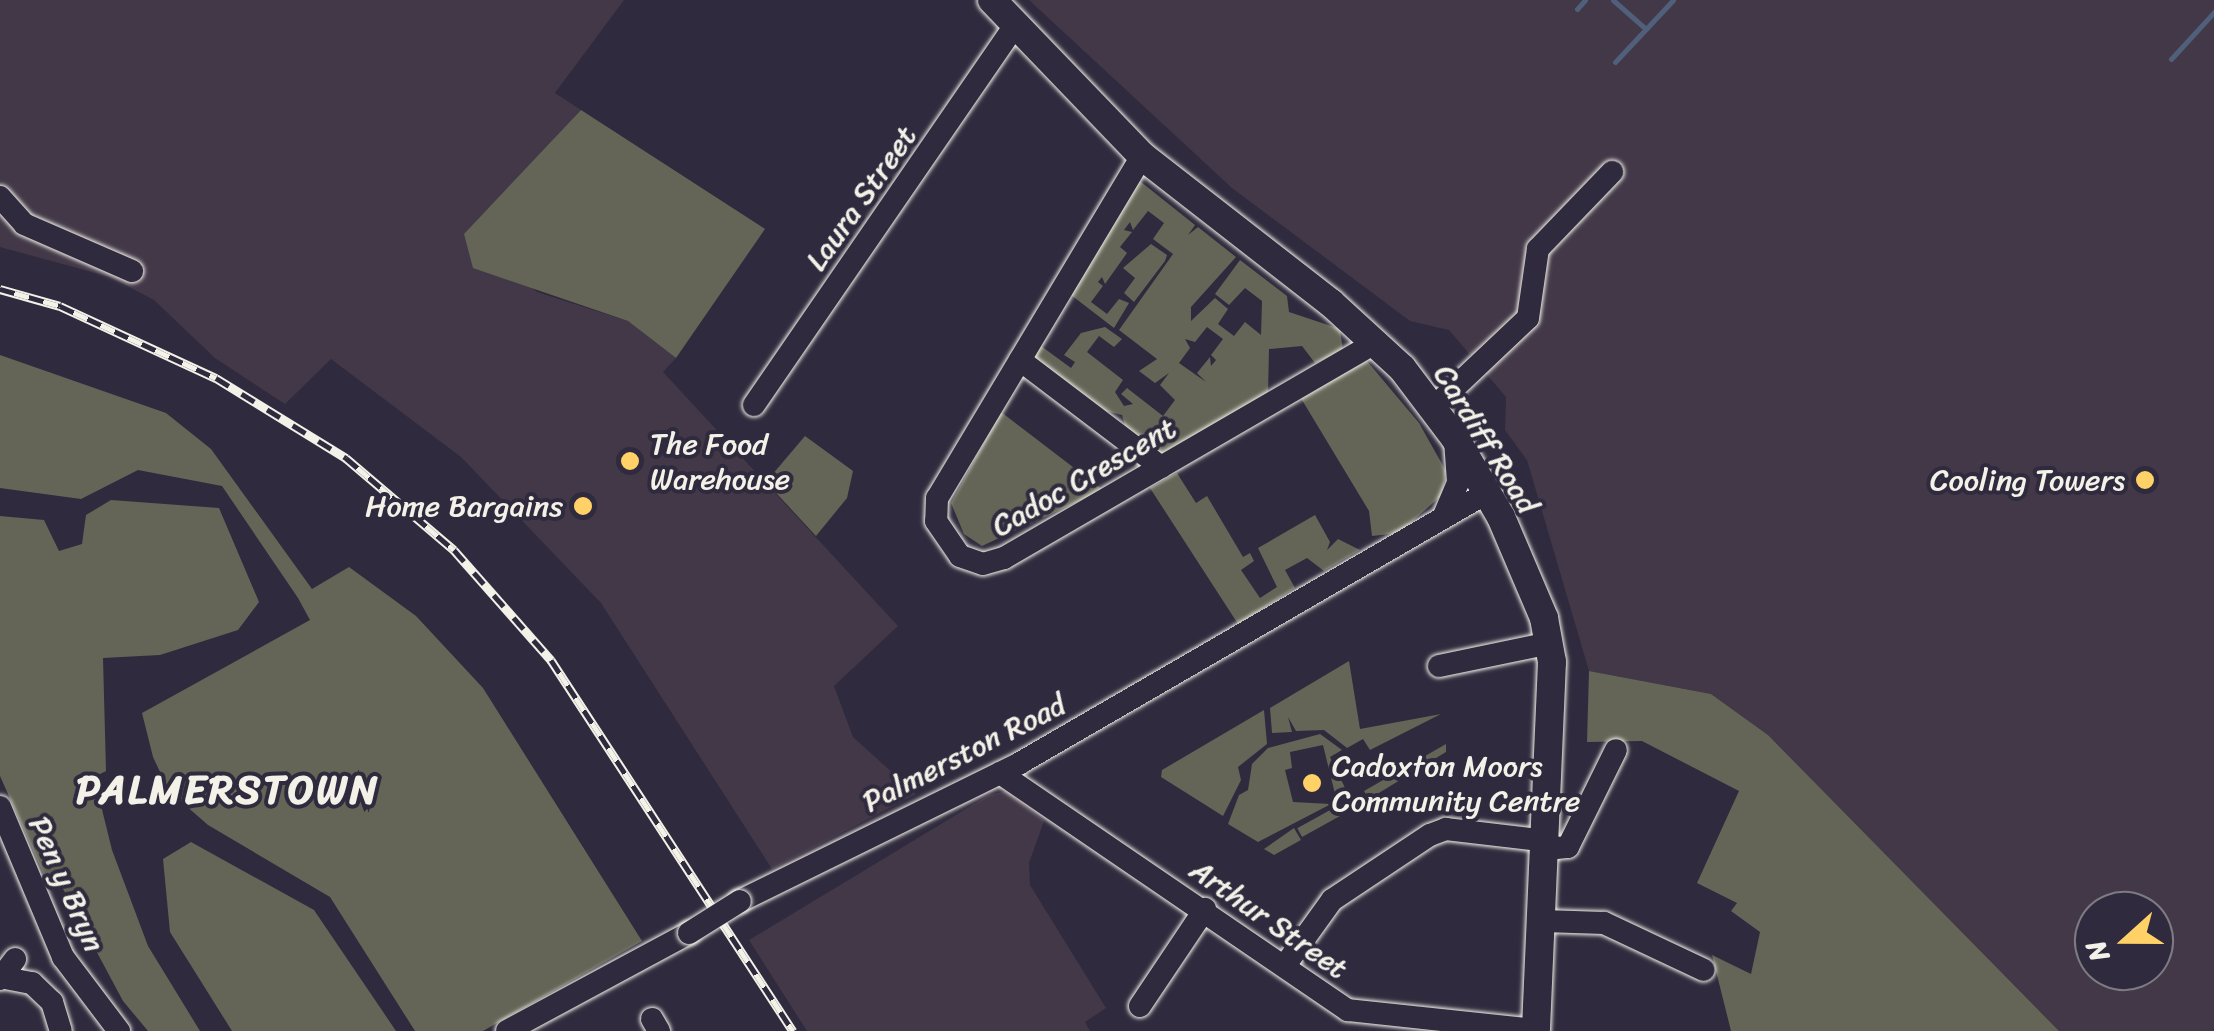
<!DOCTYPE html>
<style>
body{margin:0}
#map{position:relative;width:2214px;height:1031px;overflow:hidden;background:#2f2a3d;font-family:Sriracha,sans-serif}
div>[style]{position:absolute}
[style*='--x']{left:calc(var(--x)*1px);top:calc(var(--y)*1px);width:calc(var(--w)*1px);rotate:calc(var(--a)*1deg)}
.built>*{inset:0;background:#423848}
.green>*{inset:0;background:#646557;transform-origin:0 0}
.stream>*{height:5px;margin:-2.5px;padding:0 2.5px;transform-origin:2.5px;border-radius:2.5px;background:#50607a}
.roads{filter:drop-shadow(0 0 2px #f4f1e8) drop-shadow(0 0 2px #f4f1e8)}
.minor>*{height:22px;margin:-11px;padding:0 11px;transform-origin:11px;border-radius:11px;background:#2f2a3d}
.major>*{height:28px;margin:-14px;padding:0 14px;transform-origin:14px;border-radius:14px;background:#2f2a3d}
.rail>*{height:9px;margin-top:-4.5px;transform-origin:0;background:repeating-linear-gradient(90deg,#2f2a3d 0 15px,#f4f1e8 0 30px);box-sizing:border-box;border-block:2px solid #f4f1e8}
.bridges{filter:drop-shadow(0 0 2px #f4f1e8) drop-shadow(0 0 2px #f4f1e8)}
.minor-bridge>*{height:22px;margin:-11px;padding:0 11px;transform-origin:11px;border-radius:11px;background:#2f2a3d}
.dots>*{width:28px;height:28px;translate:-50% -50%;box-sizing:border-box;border:5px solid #2f2a3d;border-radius:50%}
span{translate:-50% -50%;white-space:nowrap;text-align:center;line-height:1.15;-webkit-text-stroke:8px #2f2a3d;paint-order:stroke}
.street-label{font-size:30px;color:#f4f1e8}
.poi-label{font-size:30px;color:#f4f1e8}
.left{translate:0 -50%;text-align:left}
.right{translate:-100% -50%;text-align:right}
.district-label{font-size:40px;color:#f4f1e8;font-weight:700;letter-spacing:2.5px}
.north{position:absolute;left:2074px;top:891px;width:100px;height:100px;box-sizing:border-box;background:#2f2a3d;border:2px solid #7e7a81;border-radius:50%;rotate:249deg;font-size:28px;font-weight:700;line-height:40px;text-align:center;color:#f4f1e8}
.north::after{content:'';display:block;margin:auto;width:35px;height:45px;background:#ffd166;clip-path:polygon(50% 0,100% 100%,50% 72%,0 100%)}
</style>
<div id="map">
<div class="built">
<div style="clip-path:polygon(0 0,624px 0,555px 93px,581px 110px,465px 234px,537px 292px,628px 321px,676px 358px,663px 372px,898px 626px,834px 686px,853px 737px,916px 794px,772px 869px,601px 603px,461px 457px,331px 359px,285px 404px,215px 358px,154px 300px,110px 277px,0 247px)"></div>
<div style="clip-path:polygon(evenodd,1029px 0,2214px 0,2214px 1031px,2059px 1031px,1768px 735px,1711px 694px,1589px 671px,1527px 460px,1505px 430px,1506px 397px,1449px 330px,1410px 321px,1232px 188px,1029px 0,2094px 911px,2154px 911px,2154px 971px,2094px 971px,2094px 911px)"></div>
<div style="clip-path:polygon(1006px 791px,1044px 821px,1029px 863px,1030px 885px,1106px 1008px,1085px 1022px,1090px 1031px,807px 1031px,749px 940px,989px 795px)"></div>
</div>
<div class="green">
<div style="clip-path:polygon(581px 110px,765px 229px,676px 358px,628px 321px,473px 268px,464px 234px)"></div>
<div style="clip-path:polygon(evenodd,1136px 178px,1195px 225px,1188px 235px,1198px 227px,1236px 257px,1191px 307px,1191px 321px,1215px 298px,1228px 309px,1218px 324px,1234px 336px,1245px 322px,1261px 335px,1262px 301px,1245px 288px,1229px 305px,1215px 294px,1240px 260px,1287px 296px,1289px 312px,1340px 329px,1343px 351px,1315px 363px,1302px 346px,1269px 349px,1268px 393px,1185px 449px,1162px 454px,1144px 436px,1129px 439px,1122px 415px,1106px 411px,1034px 357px,1041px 346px,1071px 368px,1075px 362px,1064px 355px,1081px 333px,1105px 327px,1122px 339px,1114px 347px,1099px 336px,1087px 352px,1123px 380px,1115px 392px,1124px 406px,1133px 404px,1121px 394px,1127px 388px,1163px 416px,1175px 400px,1160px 385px,1169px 373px,1155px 383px,1139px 371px,1157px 359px,1119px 330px,1173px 254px,1153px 239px,1164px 223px,1148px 211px,1133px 230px,1130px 222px,1124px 230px,1132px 232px,1120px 247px,1127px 253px,1105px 284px,1102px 277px,1098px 282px,1103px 286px,1091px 302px,1107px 314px,1119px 299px,1129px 303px,1114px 328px,1071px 295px,1136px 178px,1207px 327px,1223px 339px,1211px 355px,1216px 360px,1211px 366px,1210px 357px,1197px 373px,1206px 382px,1179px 363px,1190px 348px,1185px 339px,1195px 342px,1207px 327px)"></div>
<div style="clip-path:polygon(1151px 244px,1167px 255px,1165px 261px,1134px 302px,1124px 293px,1135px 278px,1123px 268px)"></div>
<div style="clip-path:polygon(0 355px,166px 413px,211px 449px,312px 589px,349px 567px,416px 616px,483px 688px,642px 941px,483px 1031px,415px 1031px,330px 897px,208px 825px,169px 791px,153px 757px,142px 713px,310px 620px,298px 598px,222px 486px,138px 470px,81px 499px,0 488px)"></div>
<div style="clip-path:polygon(1367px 361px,1419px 423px,1446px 471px,1442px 495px,1399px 533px,1372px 536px,1369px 511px,1299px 395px)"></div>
<div style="clip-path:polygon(1001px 412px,1103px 490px,982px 546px,964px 534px,951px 503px)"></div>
<div style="clip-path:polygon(805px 436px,853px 471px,847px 498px,816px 536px,766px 482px)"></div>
<div style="clip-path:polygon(1177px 473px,1196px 503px,1207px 496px,1243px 557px,1250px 553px,1254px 561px,1241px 570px,1260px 598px,1277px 587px,1258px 548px,1315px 515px,1330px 542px,1327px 550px,1338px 539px,1360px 550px,1324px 571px,1307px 558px,1285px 570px,1295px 588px,1238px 624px,1150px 488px)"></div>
<div style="clip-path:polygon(111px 500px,219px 508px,259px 602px,238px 630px,160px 655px,103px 658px,106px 771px,94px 777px,112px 850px,148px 946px,200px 1031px,148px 1031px,123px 1001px,55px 874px,45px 877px,0 776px,0 516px,44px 520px,59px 551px,82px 544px,86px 515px)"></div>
<div style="clip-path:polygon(1349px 661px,1360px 729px,1441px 714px,1370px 750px,1363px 739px,1347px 748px,1324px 730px,1296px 731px,1288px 717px,1292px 732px,1272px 733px,1270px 708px)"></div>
<div style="clip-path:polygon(1589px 671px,1711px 694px,1768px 735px,2059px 1031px,1731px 1031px,1712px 955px,1751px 974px,1760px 932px,1731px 911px,1737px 903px,1697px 883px,1739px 791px,1642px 741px,1587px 742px)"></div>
<div style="clip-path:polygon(1264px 710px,1267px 744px,1238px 767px,1241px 780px,1223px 816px,1161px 777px,1162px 770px)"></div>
<div style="clip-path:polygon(1320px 734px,1342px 750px,1330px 757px,1349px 796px,1337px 802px,1323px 745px,1290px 752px,1292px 768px,1285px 770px,1293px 802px,1331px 804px,1258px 842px,1228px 824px,1239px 795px,1248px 790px,1252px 764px,1268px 748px)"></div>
<div style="clip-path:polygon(1446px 744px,1446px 752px,1369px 799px,1364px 791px)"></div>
<div style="left:1341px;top:804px;width:10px;height:50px;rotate:61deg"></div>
<div style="clip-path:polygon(1294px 828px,1301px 840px,1274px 855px,1264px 849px)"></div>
<div style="clip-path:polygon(191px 842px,314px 910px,396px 1031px,232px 1031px,170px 932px,163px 859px)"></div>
</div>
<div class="stream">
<div style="--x:1613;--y:0;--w:44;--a:41.3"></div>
<div style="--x:1577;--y:9;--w:12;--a:-48"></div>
<div style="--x:2171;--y:59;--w:64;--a:-47.5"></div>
<div style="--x:1615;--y:62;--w:85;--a:-46.9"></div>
</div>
<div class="roads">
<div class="minor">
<div style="--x:1142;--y:156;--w:399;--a:120.9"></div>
<div style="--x:937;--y:498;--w:23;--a:92"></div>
<div style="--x:936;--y:521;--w:42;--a:55.6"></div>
<div style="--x:960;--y:556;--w:24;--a:19"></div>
<div style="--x:983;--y:564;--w:22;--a:-16"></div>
<div style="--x:1004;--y:558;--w:431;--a:-30.1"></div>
<div style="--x:0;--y:197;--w:36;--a:48"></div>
<div style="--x:24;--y:224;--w:118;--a:23.5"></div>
<div style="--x:1020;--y:360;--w:177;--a:37.2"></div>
<div style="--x:754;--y:405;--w:462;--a:-55.5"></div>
<div style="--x:1434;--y:407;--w:129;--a:-43.4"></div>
<div style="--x:1528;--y:318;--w:70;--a:-81.8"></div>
<div style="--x:1538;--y:249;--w:107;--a:-46.1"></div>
<div style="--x:1443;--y:518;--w:39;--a:-67"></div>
<div style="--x:1458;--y:482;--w:42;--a:-94.1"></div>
<div style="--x:1439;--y:666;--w:113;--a:-11.7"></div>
<div style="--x:1000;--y:773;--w:421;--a:34.3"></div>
<div style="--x:1348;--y:1010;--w:189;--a:6.1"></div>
<div style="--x:0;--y:807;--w:163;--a:67.2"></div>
<div style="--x:63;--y:957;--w:93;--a:52.9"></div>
<div style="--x:1548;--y:849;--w:20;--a:-6"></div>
<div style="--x:1568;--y:847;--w:108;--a:-63.7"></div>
<div style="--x:740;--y:901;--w:312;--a:-26.2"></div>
<div style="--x:1020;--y:763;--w:541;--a:-30.07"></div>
<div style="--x:1543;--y:921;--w:61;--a:1.9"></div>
<div style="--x:1604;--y:923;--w:110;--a:25.2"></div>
<div style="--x:1286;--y:964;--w:79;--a:-54.3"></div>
<div style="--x:1332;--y:900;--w:118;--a:-33.6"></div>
<div style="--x:1430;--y:835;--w:17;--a:-21"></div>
<div style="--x:1446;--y:829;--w:103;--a:6.7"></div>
<div style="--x:0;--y:977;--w:33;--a:11"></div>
<div style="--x:32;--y:983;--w:28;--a:44"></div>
<div style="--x:52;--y:1002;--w:30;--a:73"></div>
<div style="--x:0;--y:979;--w:25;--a:-53"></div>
<div style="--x:1140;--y:1006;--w:117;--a:-56.2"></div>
<div style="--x:652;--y:1019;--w:14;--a:60"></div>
<div style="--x:507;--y:1031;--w:207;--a:-28.3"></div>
</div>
<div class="major">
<div style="--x:992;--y:0;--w:216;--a:46.1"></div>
<div style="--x:1142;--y:156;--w:239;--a:37.9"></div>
<div style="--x:1331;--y:303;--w:96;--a:42.5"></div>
<div style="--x:1402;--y:368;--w:88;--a:52.9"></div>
<div style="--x:1455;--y:438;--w:91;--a:59.8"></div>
<div style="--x:1501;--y:517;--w:110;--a:66.9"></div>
<div style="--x:1544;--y:618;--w:45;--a:79.7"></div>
<div style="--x:1552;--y:662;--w:369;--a:92.5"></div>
</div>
</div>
<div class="rail">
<div style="--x:0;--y:289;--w:62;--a:15.8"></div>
<div style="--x:60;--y:306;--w:172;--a:24.8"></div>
<div style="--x:216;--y:378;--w:153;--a:31.6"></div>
<div style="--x:346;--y:458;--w:142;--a:40.4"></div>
<div style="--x:454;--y:550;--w:147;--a:48.6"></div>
<div style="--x:551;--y:660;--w:443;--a:56.9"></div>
</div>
<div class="bridges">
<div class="minor-bridge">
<div style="--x:689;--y:933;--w:60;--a:-32.1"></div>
</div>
</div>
<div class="dots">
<div style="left:630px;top:461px;background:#ffd166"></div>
<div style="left:2145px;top:480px;background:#ffd166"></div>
<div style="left:583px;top:506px;background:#ffd166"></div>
<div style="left:1312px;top:783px;background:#ffd166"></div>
</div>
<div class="street-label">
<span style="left:861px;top:198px;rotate:-55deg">Laura Street</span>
<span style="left:1486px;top:439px;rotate:58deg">Cardiff Road</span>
<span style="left:1084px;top:477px;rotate:-30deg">Cadoc Crescent</span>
<span style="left:964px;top:753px;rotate:-27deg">Palmerston Road</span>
<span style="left:67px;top:884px;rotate:66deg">Pen y Bryn</span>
<span style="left:1269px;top:919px;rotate:35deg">Arthur Street</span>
</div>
<div class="poi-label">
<span class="left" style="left:650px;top:461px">The Food<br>Warehouse</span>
<span class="right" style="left:2125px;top:480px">Cooling Towers</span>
<span class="right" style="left:563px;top:506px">Home Bargains</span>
<span class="left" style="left:1332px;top:783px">Cadoxton Moors<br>Community Centre</span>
</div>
<div class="district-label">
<span style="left:228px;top:790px">PALMERSTOWN</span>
</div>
<div class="north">N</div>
</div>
